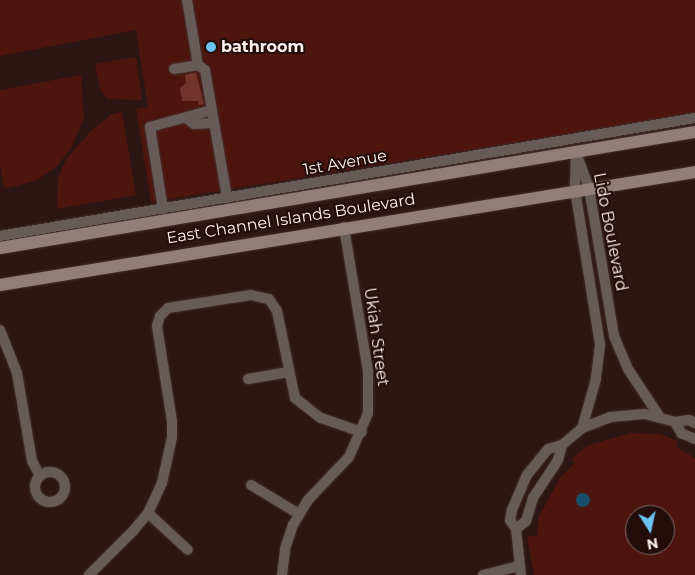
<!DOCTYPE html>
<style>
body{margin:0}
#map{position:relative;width:695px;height:575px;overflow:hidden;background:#2c1613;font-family:Montserrat,sans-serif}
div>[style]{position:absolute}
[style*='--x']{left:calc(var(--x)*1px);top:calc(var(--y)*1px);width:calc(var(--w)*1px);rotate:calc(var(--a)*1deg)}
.green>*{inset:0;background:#4e150f}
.water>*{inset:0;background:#194e68}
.round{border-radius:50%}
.building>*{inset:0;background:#70342b}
.roads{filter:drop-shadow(0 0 1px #45302d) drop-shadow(0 0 1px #45302d)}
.minor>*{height:10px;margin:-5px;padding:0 5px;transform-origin:5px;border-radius:5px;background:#675b58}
.minor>.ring{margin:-5px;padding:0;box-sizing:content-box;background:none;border:10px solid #675b58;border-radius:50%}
.secondary>*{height:12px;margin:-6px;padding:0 6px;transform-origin:6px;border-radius:6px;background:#917d7a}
.dots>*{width:14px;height:14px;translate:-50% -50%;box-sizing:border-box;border:2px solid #220d0a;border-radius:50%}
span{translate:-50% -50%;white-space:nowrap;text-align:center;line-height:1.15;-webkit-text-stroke:4px #220d0a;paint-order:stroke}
.poi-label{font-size:16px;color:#fef1ee;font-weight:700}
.left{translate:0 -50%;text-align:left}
.street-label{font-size:16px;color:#fef1ee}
.north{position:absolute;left:625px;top:505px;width:50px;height:50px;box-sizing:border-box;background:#220d0a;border:1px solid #7a6865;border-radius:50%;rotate:170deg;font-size:14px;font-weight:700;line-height:20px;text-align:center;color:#fef1ee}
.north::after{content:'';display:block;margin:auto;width:18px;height:22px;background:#6bc3f2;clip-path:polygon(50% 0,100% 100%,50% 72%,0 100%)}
</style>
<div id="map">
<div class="green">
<div style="clip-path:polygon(0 0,695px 0,695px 113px,151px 202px,136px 109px,148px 107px,136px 30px,0 56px)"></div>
<div style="clip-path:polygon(136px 57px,142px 100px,107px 99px,100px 90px,95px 64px)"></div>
<div style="clip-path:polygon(81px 75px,84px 118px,71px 149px,56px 167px,37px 180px,4px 189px,0 163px,0 90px)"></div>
<div style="clip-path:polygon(122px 112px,136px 195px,57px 209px,58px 179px,66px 159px,93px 129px,112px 114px)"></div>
<div style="clip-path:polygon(evenodd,632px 433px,660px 434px,678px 441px,676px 447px,695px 458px,695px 575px,534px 575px,527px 537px,537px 535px,539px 516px,560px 478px,575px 463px,571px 459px,588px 445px,632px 433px,635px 515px,665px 515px,665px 545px,635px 545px,635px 515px)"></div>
</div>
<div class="water">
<div class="round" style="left:576px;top:493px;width:14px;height:14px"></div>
</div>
<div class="building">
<div style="clip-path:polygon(215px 43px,217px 50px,206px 52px,205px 44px)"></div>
<div style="clip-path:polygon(196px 72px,204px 104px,199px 105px,198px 101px,182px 101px,180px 88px,186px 83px,185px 75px)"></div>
</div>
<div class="roads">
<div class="minor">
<div style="--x:187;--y:0;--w:66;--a:80.4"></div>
<div style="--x:174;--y:69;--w:24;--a:-9"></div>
<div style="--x:198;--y:65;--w:9;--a:36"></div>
<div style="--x:205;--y:70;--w:130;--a:80.2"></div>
<div style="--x:186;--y:118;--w:10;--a:37"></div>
<div style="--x:194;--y:124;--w:20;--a:-3"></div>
<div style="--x:576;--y:152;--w:38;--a:92"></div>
<div style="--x:575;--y:190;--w:157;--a:80.8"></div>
<div style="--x:600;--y:345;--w:34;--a:97"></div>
<div style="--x:596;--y:379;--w:51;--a:105.9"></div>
<div style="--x:578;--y:158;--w:32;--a:70"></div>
<div style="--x:589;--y:188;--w:150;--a:80.4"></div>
<div style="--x:614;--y:336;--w:36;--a:67"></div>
<div style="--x:628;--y:369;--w:56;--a:56.6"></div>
<div style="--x:163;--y:209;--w:83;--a:-99"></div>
<div style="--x:150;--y:127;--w:64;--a:-15.3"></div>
<div style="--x:0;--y:236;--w:705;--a:-9.64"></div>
<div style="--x:0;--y:330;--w:46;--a:68.4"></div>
<div style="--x:17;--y:373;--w:89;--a:80.3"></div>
<div style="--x:32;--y:461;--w:17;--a:62"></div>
<div style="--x:248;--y:379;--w:41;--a:-9.9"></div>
<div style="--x:675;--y:422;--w:13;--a:61"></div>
<div style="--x:681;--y:433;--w:15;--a:23"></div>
<div class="ring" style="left:35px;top:472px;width:20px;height:20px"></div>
<div style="--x:251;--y:485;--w:56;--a:31.1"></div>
<div style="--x:148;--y:513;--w:54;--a:42.8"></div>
<div style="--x:516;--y:529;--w:13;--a:-39"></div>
<div style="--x:526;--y:521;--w:24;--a:-73"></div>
<div style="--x:533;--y:498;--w:45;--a:-56.7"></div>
<div style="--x:558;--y:460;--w:16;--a:-75"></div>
<div style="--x:89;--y:575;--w:62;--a:-45"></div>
<div style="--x:133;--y:531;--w:23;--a:-50"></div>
<div style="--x:148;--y:513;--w:33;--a:-65"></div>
<div style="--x:162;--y:483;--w:47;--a:-77.7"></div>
<div style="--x:172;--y:437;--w:16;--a:-90"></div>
<div style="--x:172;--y:421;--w:96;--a:-99"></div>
<div style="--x:157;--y:326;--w:10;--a:-73"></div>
<div style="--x:160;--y:316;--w:11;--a:-45"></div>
<div style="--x:168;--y:308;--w:84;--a:-8.9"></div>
<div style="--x:251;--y:295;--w:18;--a:13"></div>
<div style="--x:269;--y:299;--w:14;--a:56"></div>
<div style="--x:277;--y:311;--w:89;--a:78.3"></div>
<div style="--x:295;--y:398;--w:33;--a:38"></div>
<div style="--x:321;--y:418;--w:43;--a:18.9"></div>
<div style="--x:282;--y:575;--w:26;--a:-83"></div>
<div style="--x:285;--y:549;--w:25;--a:-72"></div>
<div style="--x:293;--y:525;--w:29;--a:-59"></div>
<div style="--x:308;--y:500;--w:59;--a:-46.4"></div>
<div style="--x:349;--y:457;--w:48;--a:-66.6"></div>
<div style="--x:368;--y:413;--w:42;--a:-90"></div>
<div style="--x:368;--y:371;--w:146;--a:-99.5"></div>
<div style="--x:483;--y:575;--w:37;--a:-14"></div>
<div style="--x:521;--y:575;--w:46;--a:-96.2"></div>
<div style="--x:516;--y:529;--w:11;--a:-124"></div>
<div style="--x:510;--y:520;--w:10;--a:-79"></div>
<div style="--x:512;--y:510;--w:38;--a:-67"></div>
<div style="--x:527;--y:475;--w:33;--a:-51"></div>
<div style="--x:548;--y:449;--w:15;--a:-16"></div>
<div style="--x:562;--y:445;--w:26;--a:-40"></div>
<div style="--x:582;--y:428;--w:30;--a:-21"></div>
<div style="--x:610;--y:417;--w:34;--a:-5"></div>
<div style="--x:644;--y:414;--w:32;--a:14"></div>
<div style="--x:675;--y:422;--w:14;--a:-8"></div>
<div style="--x:689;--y:420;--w:7;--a:27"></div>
</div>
<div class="secondary">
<div style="--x:0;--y:248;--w:705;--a:-9.48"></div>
<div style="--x:0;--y:285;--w:704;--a:-9.23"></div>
</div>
</div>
<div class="dots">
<div style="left:211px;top:47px;background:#6bc3f2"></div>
</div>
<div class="poi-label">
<span class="left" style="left:221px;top:47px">bathroom</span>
</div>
<div class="street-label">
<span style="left:345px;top:163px;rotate:-10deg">1st Avenue</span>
<span style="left:291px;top:219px;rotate:-9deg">East Channel Islands Boulevard</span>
<span style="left:610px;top:232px;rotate:79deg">Lido Boulevard</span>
<span style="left:376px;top:337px;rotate:82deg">Ukiah Street</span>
</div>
<div class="north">N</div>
</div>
